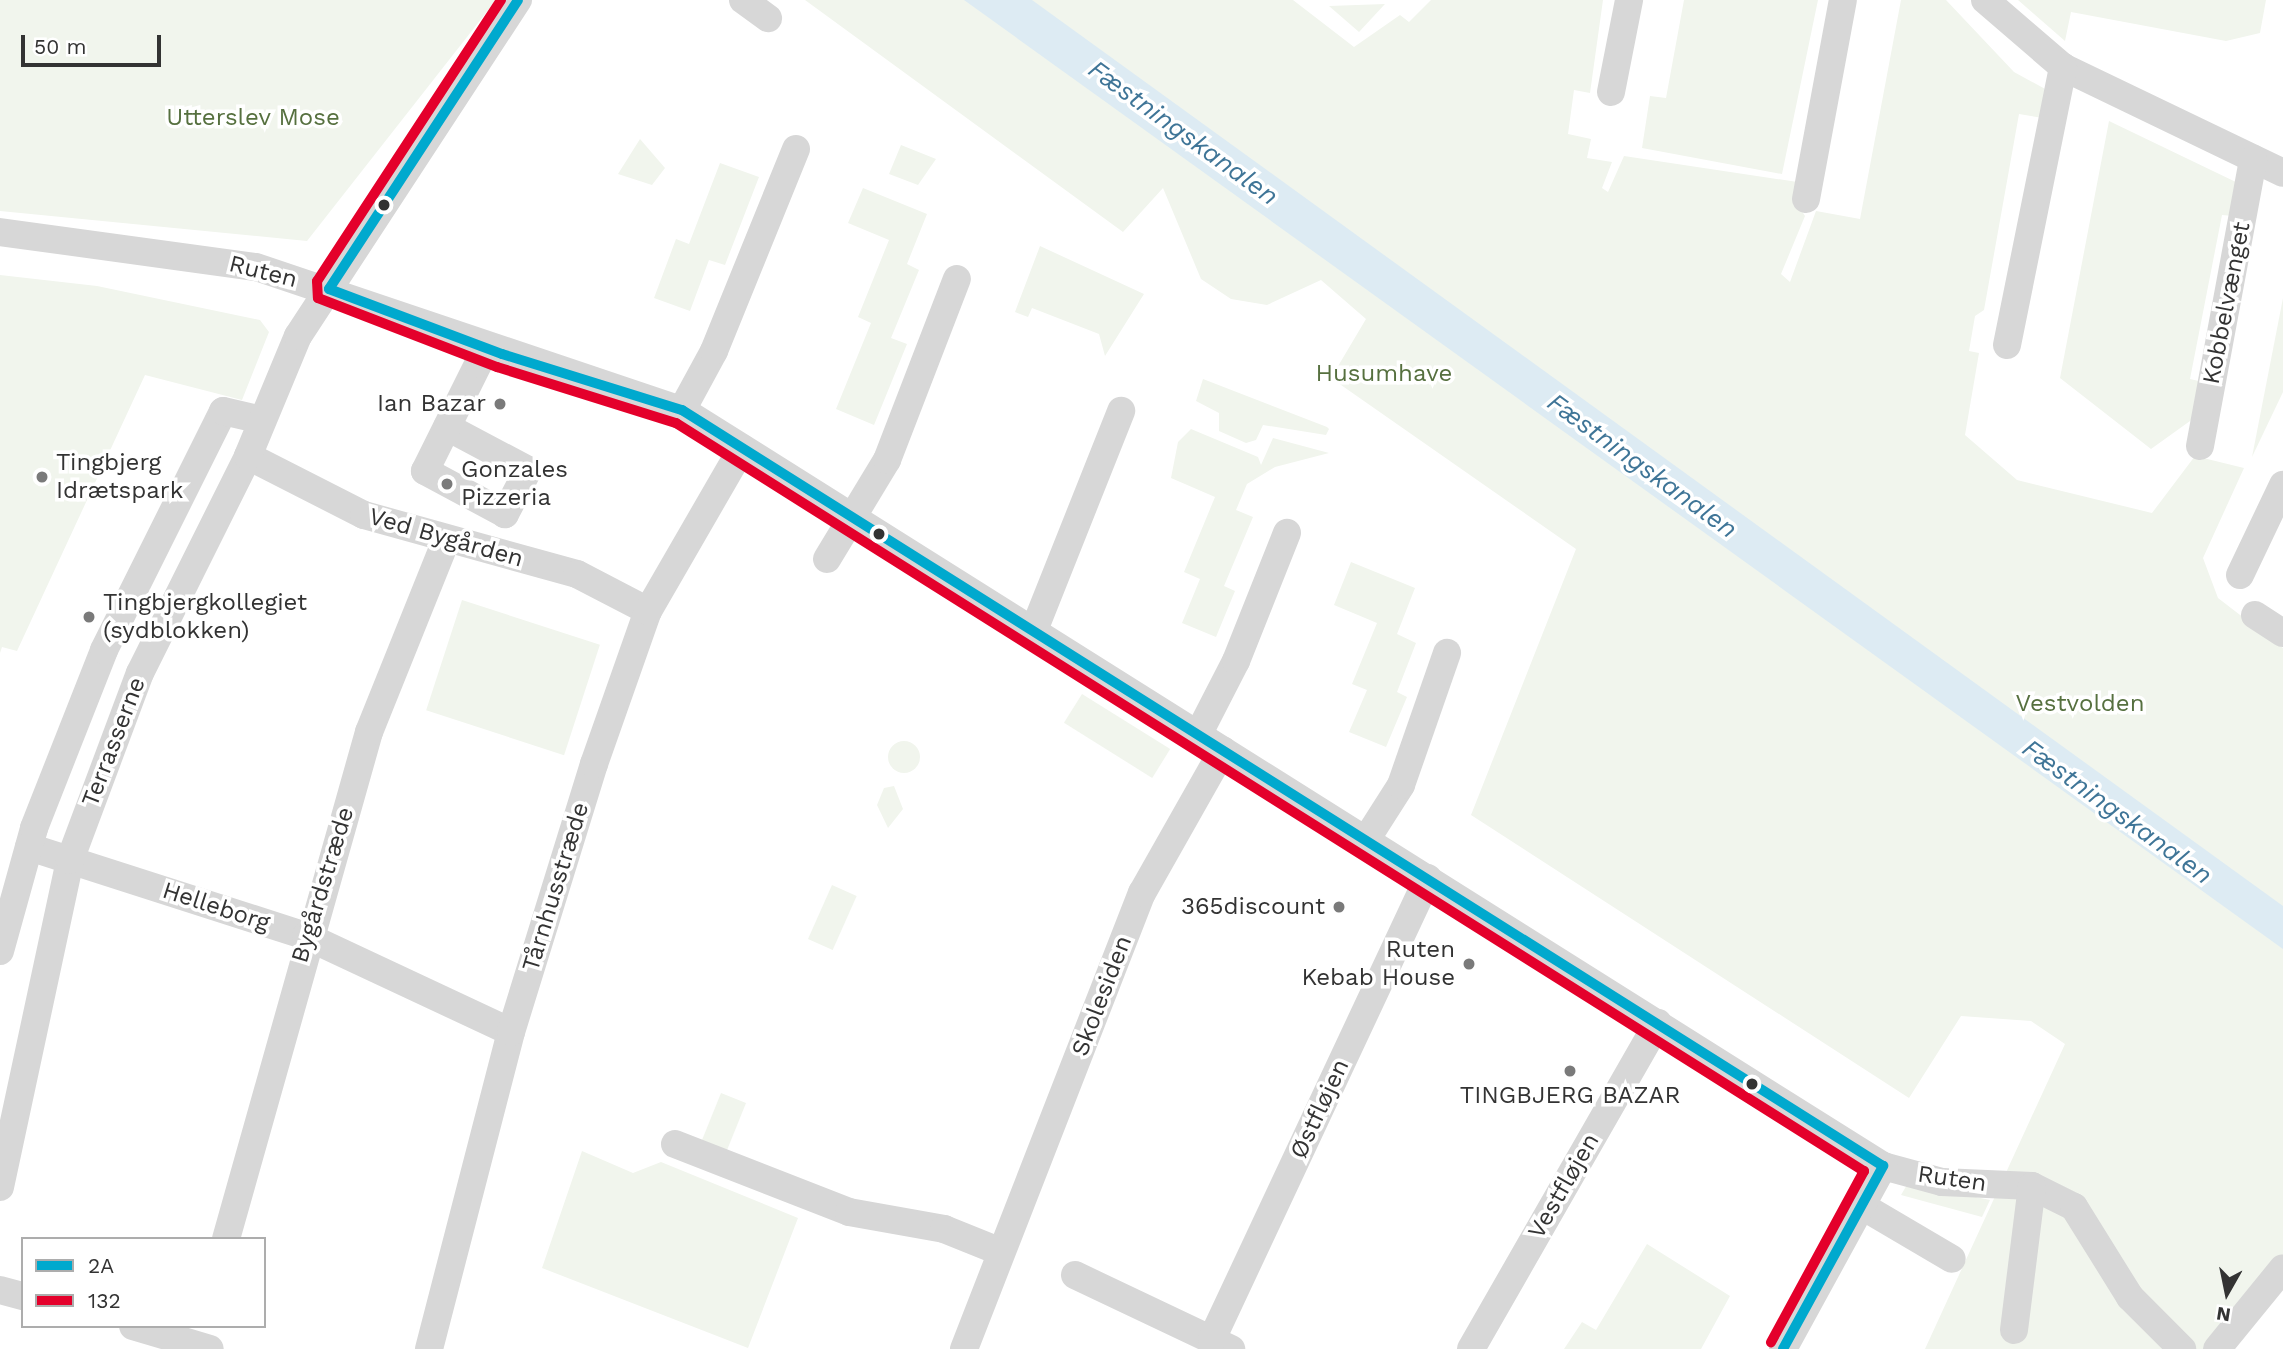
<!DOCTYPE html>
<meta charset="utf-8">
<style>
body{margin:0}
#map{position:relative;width:2283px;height:1349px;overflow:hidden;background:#fff;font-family:"Work Sans",sans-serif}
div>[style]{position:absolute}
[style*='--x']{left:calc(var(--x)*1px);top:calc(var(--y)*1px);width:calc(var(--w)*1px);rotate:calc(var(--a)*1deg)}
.green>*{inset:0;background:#f1f5ed;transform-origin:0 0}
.round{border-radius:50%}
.water>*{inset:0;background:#ddebf3}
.minor>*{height:28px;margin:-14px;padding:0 14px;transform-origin:14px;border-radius:14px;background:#d7d7d7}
.bus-1>*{height:10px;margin:-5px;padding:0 5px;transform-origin:5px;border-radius:5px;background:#00a9ce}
.bus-2>*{height:10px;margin:-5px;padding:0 5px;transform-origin:5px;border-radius:5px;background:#e4002b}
.dots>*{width:19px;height:19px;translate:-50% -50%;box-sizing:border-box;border:4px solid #fff;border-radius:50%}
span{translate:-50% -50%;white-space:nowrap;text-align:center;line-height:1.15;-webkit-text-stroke:7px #fff;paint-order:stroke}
.park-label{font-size:24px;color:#56703f}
.street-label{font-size:24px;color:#333}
.poi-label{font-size:24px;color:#333}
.right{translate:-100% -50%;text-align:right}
.left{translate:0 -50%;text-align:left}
.water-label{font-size:26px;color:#3f7597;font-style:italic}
.legend{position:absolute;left:21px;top:1237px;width:245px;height:91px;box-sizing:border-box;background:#fff;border:2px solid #adadad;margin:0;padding:9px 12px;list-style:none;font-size:21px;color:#333}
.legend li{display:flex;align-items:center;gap:14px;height:35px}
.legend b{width:35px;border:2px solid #adadad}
.north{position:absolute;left:2192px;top:1258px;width:70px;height:70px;-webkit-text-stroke:5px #fff;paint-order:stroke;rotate:189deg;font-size:19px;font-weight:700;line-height:28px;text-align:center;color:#333}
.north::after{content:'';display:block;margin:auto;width:24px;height:32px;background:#333;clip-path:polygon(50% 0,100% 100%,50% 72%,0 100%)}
.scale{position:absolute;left:21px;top:35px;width:140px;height:32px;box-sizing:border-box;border:4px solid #333;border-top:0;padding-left:9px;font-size:21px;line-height:24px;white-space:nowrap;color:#333;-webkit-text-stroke:5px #fff;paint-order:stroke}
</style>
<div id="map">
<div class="green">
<div style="clip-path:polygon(0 0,496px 0,307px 241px,0 211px)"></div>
<div style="clip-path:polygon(805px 0,1293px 0,1354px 47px,1400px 15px,1409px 22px,1431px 0,1603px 0,1590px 93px,1574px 90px,1568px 134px,1591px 139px,1587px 158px,1612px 162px,1602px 188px,1608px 192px,1624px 156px,1804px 183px,1798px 205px,1805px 216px,1781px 274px,1790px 282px,1816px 211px,1860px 219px,1901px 0,1946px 0,2014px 72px,2047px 90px,2043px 118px,2019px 114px,1984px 310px,1975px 316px,1969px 351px,1979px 353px,1965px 435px,2017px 480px,2152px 513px,2195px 456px,2244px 468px,2203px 558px,2218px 598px,2283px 648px,2283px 1256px,2208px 1349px,1925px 1349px,2065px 1044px,2031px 1021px,1961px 1016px,1909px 1098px,1471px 815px,1576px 549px,1331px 378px,1366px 319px,1321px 280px,1267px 305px,1231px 299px,1201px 279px,1163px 188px,1123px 232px)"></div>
<div style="clip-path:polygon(1684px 0,1818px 0,1782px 174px,1642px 148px,1650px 96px,1666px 98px)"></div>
<div style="clip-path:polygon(2018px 0,2266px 0,2260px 33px,2226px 41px,2071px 12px,2065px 41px)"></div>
<div style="clip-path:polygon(1385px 4px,1359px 32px,1329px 6px)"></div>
<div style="clip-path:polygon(2109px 121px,2240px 184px,2233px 216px,2222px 215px,2190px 379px,2203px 382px,2197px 416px,2151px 449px,2060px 378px)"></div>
<div style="clip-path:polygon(640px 139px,665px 168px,652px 185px,618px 174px)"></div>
<div style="clip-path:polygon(901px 145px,936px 159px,918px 185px,889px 174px)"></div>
<div style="clip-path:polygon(720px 163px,759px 177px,725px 265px,709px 260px,690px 311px,654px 298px,676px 239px,689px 244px)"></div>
<div style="clip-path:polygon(863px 188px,927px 214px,907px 264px,919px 270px,891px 338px,907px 344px,874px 425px,836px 409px,871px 323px,858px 317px,889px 240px,848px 223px)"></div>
<div style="clip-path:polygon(1040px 246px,1144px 294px,1105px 356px,1099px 334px,1032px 308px,1028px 317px,1015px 312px)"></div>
<div style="clip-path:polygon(0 275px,97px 286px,260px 320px,269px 332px,242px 400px,145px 375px,17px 651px,2px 647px,0 653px)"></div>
<div style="clip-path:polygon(2283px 298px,2283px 392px,2252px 457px)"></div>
<div style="clip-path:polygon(1203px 379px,1327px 427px,1329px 429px,1326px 435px,1263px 425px,1256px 440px,1246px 443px,1219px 431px,1219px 413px,1196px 401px)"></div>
<div style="clip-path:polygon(1191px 429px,1258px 457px,1261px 465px,1273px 438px,1329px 453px,1275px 467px,1247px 484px,1236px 510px,1253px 517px,1224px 586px,1235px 591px,1216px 637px,1182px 623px,1200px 579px,1184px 572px,1215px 497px,1171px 478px,1178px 442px)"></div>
<div style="clip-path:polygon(1351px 562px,1415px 588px,1397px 634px,1416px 643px,1397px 692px,1407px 697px,1386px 747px,1349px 732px,1367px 690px,1352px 684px,1377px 623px,1334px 605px)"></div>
<div style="left:462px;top:600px;width:145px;height:116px;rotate:18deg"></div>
<div style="left:1082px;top:694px;width:104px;height:34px;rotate:32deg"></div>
<div class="round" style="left:888px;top:741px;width:32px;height:32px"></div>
<div style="clip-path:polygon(894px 786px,903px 809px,888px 828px,877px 805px,884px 788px)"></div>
<div style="left:832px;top:885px;width:27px;height:59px;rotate:24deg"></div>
<div style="left:721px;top:1093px;width:27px;height:56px;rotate:22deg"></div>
<div style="clip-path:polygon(582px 1151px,633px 1173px,661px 1162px,798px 1218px,748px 1348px,542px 1268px)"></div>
<div style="clip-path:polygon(1908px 1183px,1990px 1200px,1982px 1217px,1901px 1195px)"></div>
<div style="clip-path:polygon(1647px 1244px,1730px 1296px,1701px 1349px,1564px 1349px,1582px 1322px,1596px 1330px)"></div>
</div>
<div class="water">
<div style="clip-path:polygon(964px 0,1032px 0,2283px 906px,2283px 949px)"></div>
</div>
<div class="minor">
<div style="--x:743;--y:0;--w:31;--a:36"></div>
<div style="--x:1985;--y:0;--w:103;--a:40.7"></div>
<div style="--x:2063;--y:67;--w:244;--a:25.7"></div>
<div style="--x:1611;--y:92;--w:94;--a:-78.9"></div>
<div style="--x:1806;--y:199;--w:202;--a:-79.5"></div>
<div style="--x:0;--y:232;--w:258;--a:7.8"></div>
<div style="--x:256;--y:267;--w:449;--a:18.6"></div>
<div style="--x:682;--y:410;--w:1419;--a:32.19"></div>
<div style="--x:1883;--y:1166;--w:61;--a:15.2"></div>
<div style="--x:1942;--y:1182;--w:90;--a:2.5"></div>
<div style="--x:2032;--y:1186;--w:47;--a:26.6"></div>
<div style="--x:2074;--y:1207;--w:106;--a:58.1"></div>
<div style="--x:2130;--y:1297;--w:74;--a:45"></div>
<div style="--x:2007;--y:345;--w:284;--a:-78.6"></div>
<div style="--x:682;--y:410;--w:67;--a:-61.5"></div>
<div style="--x:714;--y:351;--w:218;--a:-67.9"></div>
<div style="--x:447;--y:427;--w:92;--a:28"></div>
<div style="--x:528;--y:470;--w:50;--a:117.6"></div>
<div style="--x:505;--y:514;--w:91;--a:-151.7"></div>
<div style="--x:425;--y:471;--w:119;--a:-63.6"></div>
<div style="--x:478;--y:364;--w:18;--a:-52"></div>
<div style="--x:2200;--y:446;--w:292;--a:-79.5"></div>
<div style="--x:248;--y:456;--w:130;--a:27"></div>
<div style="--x:364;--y:515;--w:221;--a:15.5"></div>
<div style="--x:577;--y:574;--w:80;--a:27.5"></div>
<div style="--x:827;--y:559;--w:116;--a:-58.8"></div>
<div style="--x:887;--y:460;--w:194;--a:-68.9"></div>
<div style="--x:2240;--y:575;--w:100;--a:-64.5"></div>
<div style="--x:2255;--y:615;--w:33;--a:33"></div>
<div style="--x:1034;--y:630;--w:236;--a:-68.3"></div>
<div style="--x:1199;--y:733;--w:81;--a:-62.8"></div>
<div style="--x:1236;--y:661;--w:138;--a:-68.3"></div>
<div style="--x:1366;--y:840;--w:65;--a:-57.5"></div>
<div style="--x:1401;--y:785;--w:140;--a:-70.8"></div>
<div style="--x:29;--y:847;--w:291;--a:17.8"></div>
<div style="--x:306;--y:936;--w:226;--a:25.1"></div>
<div style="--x:0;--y:951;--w:128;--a:-74.5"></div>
<div style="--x:34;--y:828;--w:191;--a:-68.5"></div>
<div style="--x:104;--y:650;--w:267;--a:-63.5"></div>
<div style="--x:223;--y:411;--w:39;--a:13"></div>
<div style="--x:675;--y:1144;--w:187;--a:21.3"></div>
<div style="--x:849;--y:1212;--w:97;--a:10.1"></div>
<div style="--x:944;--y:1229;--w:61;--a:22"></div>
<div style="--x:0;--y:1187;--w:334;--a:-77.9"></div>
<div style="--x:70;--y:860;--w:200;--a:-69.5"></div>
<div style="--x:140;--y:673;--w:242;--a:-63.5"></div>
<div style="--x:248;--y:456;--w:130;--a:-67.4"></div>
<div style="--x:298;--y:336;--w:402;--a:-56.8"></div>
<div style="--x:1862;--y:1206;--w:104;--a:30.5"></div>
<div style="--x:226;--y:1239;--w:527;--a:-74.25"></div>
<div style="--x:369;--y:732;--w:207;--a:-68.1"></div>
<div style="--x:1075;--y:1275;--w:173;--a:25.4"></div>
<div style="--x:0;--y:1290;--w:24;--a:15"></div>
<div style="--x:133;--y:1326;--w:80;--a:16.6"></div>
<div style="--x:2014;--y:1330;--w:145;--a:-82.9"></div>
<div style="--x:1212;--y:1339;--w:509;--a:-64.89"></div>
<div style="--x:429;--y:1349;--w:327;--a:-75.5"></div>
<div style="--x:511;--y:1032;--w:281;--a:-72.8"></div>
<div style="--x:594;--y:764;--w:162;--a:-70.6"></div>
<div style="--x:648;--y:611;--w:188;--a:-60"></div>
<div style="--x:964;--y:1349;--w:490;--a:-68.7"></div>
<div style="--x:1142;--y:893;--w:164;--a:-60.5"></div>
<div style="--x:1471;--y:1349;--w:376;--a:-60.2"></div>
<div style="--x:1783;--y:1349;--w:209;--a:-61.3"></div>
<div style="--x:2217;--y:1349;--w:104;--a:-50.8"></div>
</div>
<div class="bus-1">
<div style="--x:329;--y:289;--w:185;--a:20.6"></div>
<div style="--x:502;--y:354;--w:189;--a:17.3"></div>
<div style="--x:682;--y:410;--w:1419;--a:32.19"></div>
<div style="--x:329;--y:289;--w:345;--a:-56.8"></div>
<div style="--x:1783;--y:1349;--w:209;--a:-61.3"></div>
</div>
<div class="bus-2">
<div style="--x:501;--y:0;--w:336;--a:123.2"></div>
<div style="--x:317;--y:281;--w:17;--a:87"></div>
<div style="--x:318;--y:298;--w:192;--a:21.1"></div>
<div style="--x:497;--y:367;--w:188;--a:17.4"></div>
<div style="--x:676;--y:423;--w:1404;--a:32.2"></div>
<div style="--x:1864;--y:1171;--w:195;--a:118.5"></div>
</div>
<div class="dots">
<div style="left:384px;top:205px;background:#333"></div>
<div style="left:500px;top:404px;background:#7a7a7a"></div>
<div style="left:42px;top:477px;background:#7a7a7a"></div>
<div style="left:447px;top:484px;background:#7a7a7a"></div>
<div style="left:879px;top:534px;background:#333"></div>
<div style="left:89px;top:617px;background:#7a7a7a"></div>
<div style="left:1339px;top:907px;background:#7a7a7a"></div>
<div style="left:1469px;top:964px;background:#7a7a7a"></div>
<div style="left:1570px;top:1071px;background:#7a7a7a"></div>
<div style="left:1752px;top:1084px;background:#333"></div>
</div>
<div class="park-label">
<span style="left:253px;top:118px">Utterslev Mose</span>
<span style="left:1384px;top:374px">Husumhave</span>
<span style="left:2080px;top:704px">Vestvolden</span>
</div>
<div class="street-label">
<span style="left:263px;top:272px;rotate:14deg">Ruten</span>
<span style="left:2227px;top:303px;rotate:-79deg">Kobbelvænget</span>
<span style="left:446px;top:538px;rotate:16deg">Ved Bygården</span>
<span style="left:114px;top:742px;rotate:-69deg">Terrasserne</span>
<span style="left:323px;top:885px;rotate:-73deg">Bygårdstræde</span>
<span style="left:556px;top:887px;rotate:-73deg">Tårnhusstræde</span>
<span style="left:216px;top:907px;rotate:18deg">Helleborg</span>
<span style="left:1102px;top:996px;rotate:-69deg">Skolesiden</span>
<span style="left:1320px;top:1109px;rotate:-65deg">Østfløjen</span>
<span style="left:1952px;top:1179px;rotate:8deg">Ruten</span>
<span style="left:1564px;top:1186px;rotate:-60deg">Vestfløjen</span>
</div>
<div class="poi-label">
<span class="right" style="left:486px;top:404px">Ian Bazar</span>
<span class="left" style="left:56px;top:477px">Tingbjerg<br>Idrætspark</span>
<span class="left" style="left:461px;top:484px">Gonzales<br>Pizzeria</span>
<span class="left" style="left:103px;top:617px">Tingbjergkollegiet<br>(sydblokken)</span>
<span class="right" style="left:1325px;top:907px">365discount</span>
<span class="right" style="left:1455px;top:964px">Ruten<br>Kebab House</span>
<span style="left:1570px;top:1096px">TINGBJERG BAZAR</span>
</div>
<div class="water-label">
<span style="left:1183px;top:133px;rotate:36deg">Fæstningskanalen</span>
<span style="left:1642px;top:466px;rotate:36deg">Fæstningskanalen</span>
<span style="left:2117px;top:812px;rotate:36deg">Fæstningskanalen</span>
</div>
<ul class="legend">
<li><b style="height:9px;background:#00a9ce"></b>2A</li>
<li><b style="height:9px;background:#e4002b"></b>132</li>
</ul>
<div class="north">N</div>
<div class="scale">50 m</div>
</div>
